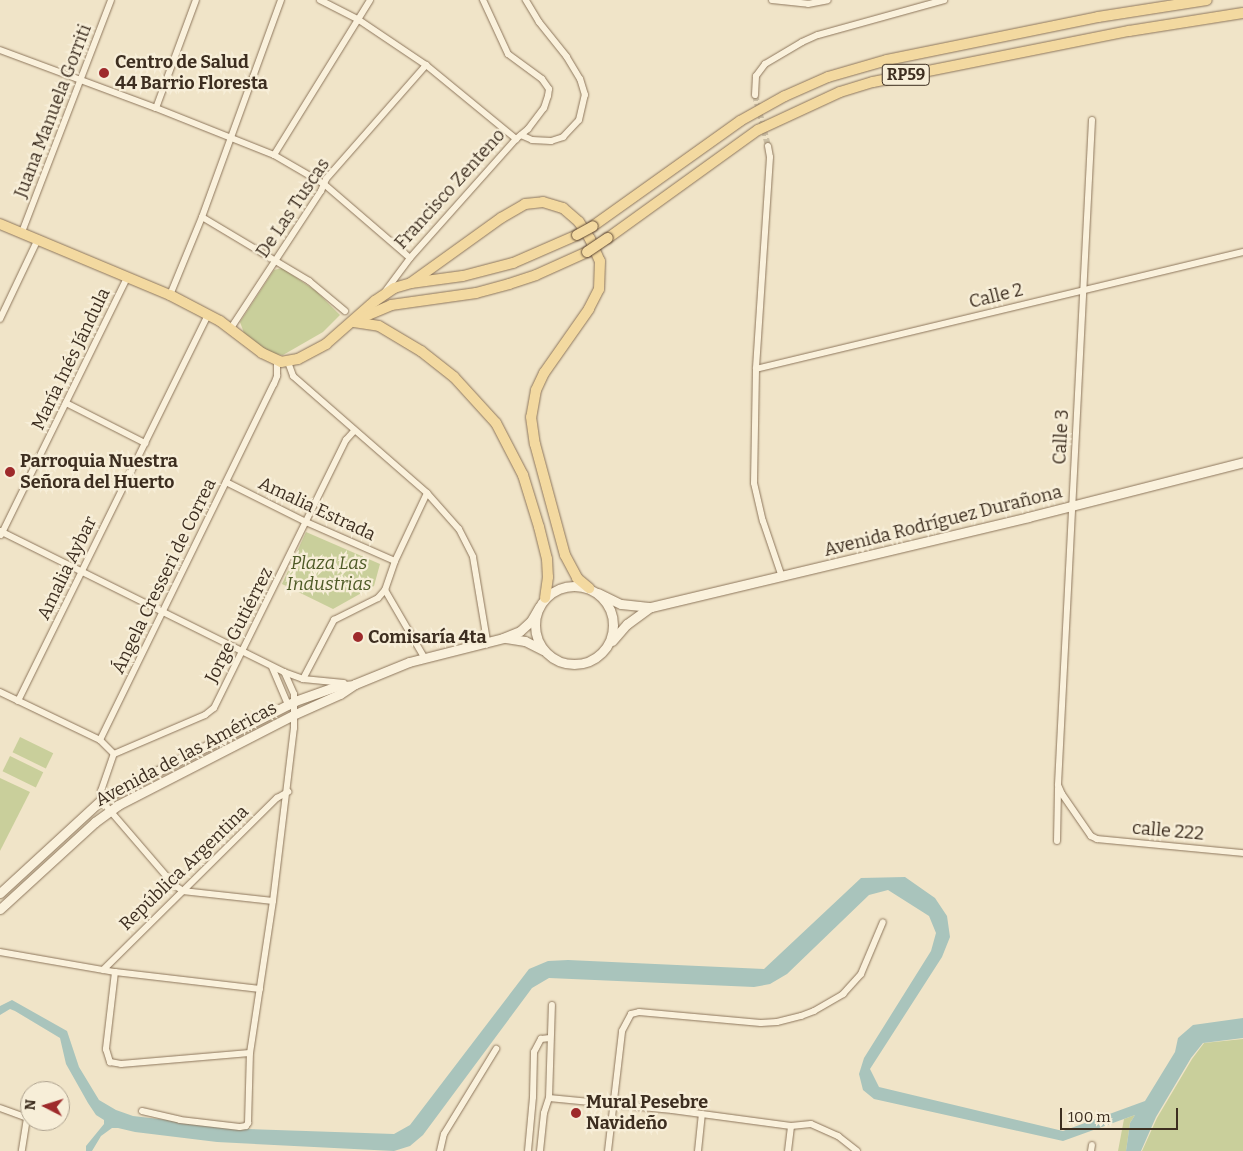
<!DOCTYPE html>
<meta charset="utf-8">
<style>
body{margin:0}
#map{position:relative;width:1243px;height:1151px;overflow:hidden;background:#f0e4c8;font-family:Bitter,serif}
div>[style]{position:absolute}
[style*='--x']{left:calc(var(--x)*1px);top:calc(var(--y)*1px);width:calc(var(--w)*1px);rotate:calc(var(--a)*1deg)}
.green>*{inset:0;background:#c9cf9b;transform-origin:0 0}
.water>*{inset:0;background:#a9c4bc}
.street-tunnel>*{height:6px;margin-top:-3px;transform-origin:0;background:repeating-linear-gradient(90deg,#ccc0a6 0 6px,transparent 0 9px)}
.roads{filter:drop-shadow(0 0 1px #8d765c) drop-shadow(0 0 1px #8d765c)}
.street>*{height:6px;margin:-3px;padding:0 3px;transform-origin:3px;border-radius:3px;background:#faf1dc}
.secondary>*{height:9px;margin:-4.5px;padding:0 4.5px;transform-origin:4.5px;border-radius:4.5px;background:#faf1dc}
.secondary>.ring{margin:-4.5px;padding:0;box-sizing:content-box;background:none;border:9px solid #faf1dc;border-radius:50%}
.primary>*{height:10px;margin:-5px;padding:0 5px;transform-origin:5px;border-radius:5px;background:#f3d9a0}
.bridges{filter:drop-shadow(0 0 1px #5b4430) drop-shadow(0 0 1px #5b4430)}
.primary-bridge>*{height:10px;margin:-5px;padding:0 5px;transform-origin:5px;border-radius:5px;background:#f3d9a0}
.dots>*{width:14px;height:14px;translate:-50% -50%;box-sizing:border-box;border:2px solid #f7eed8;border-radius:50%}
span{translate:-50% -50%;white-space:nowrap;text-align:center;line-height:1.15;-webkit-text-stroke:4.5px #f7eed8;paint-order:stroke}
.shield-label span{padding:1px 4px;background:#f7eed8;border:1px solid;border-radius:4px;-webkit-text-stroke-width:0}
.shield-label{font-size:16px;color:#3d2e20;font-weight:700}
.poi-label{font-size:18px;color:#3d2e20;font-weight:700}
.left{translate:0 -50%;text-align:left}
.street-label{font-size:18px;color:#3d2e20}
.park-label{font-size:18px;color:#4d5a26;font-style:italic}
.north{position:absolute;left:20px;top:1081px;width:50px;height:50px;box-sizing:border-box;background:#f7eed8;border:1px solid #ada18e;border-radius:50%;rotate:275deg;font-size:14px;font-weight:700;line-height:20px;text-align:center;color:#3d2e20}
.north::after{content:'';display:block;margin:auto;width:18px;height:22px;background:#9e2a2b;clip-path:polygon(50% 0,100% 100%,50% 72%,0 100%)}
.scale{position:absolute;left:1060px;top:1108px;width:118px;height:22px;box-sizing:border-box;border:2px solid #3d2e20;border-top:0;padding-left:6px;font-size:15px;line-height:18px;white-space:nowrap;color:#3d2e20;-webkit-text-stroke:4px #f7eed8;paint-order:stroke}
</style>
<div id="map">
<div class="green">
<div style="clip-path:polygon(282px 268px,316px 291px,340px 315px,323px 332px,283px 355px,271px 354px,244px 333px,240px 322px,274px 270px)"></div>
<div style="clip-path:polygon(306px 532px,380px 564px,374px 586px,333px 609px,282px 584px)"></div>
<div style="left:20px;top:737px;width:37px;height:17px;rotate:26deg"></div>
<div style="left:10px;top:756px;width:37px;height:17px;rotate:26deg"></div>
<div style="clip-path:polygon(0 778px,30px 792px,0 851px)"></div>
<div style="clip-path:polygon(1243px 1039px,1243px 1151px,1142px 1151px,1157px 1118px,1192px 1059px,1204px 1043px)"></div>
<div style="clip-path:polygon(1135px 1115px,1130px 1123px,1126px 1151px,1118px 1151px,1124px 1119px)"></div>
</div>
<div class="water">
<div style="clip-path:polygon(905px 877px,935px 898px,947px 916px,950px 937px,942px 957px,870px 1069px,879px 1087px,1063px 1131px,1145px 1101px,1175px 1052px,1178px 1038px,1193px 1025px,1243px 1018px,1243px 1038px,1203px 1043px,1191px 1058px,1156px 1117px,1141px 1151px,1126px 1151px,1130px 1123px,1135px 1115px,1063px 1141px,874px 1099px,863px 1090px,859px 1074px,864px 1058px,931px 951px,936px 933px,929px 916px,888px 890px,869px 895px,787px 974px,770px 984px,754px 987px,549px 978px,532px 988px,423px 1135px,410px 1146px,394px 1151px,217px 1142px,135px 1132px,118px 1128px,112px 1128px,101px 1136px,92px 1151px,86px 1151px,86px 1146px,104px 1124px,104px 1120px,96px 1115px,88px 1103px,66px 1064px,60px 1038px,15px 1011px,10px 1009px,0 1015px,0 1006px,12px 1000px,67px 1031px,79px 1067px,99px 1100px,116px 1110px,133px 1116px,245px 1129px,394px 1134px,410px 1125px,529px 969px,548px 961px,568px 960px,764px 969px,861px 878px)"></div>
</div>
<div class="street-tunnel">
<div style="--x:755;--y:95;--w:53;--a:75.7"></div>
</div>
<div class="roads">
<div class="street">
<div style="--x:320;--y:0;--w:44;--a:27.1"></div>
<div style="--x:359;--y:20;--w:81;--a:33.9"></div>
<div style="--x:426;--y:65;--w:117;--a:39.4"></div>
<div style="--x:772;--y:0;--w:36;--a:6"></div>
<div style="--x:808;--y:4;--w:20;--a:-11"></div>
<div style="--x:0;--y:50;--w:166;--a:20.4"></div>
<div style="--x:156;--y:108;--w:127;--a:21.7"></div>
<div style="--x:274;--y:155;--w:58;--a:30.1"></div>
<div style="--x:324;--y:184;--w:113;--a:40.7"></div>
<div style="--x:755;--y:95;--w:19;--a:-87"></div>
<div style="--x:756;--y:76;--w:15;--a:-53"></div>
<div style="--x:765;--y:64;--w:43;--a:-30.7"></div>
<div style="--x:802;--y:42;--w:17;--a:-24"></div>
<div style="--x:818;--y:35;--w:131;--a:-15.5"></div>
<div style="--x:156;--y:108;--w:115;--a:-69.7"></div>
<div style="--x:1092;--y:120;--w:666;--a:92.93"></div>
<div style="--x:1058;--y:785;--w:10;--a:66"></div>
<div style="--x:1062;--y:794;--w:51;--a:55.4"></div>
<div style="--x:1091;--y:836;--w:7;--a:27"></div>
<div style="--x:1097;--y:839;--w:147;--a:5.5"></div>
<div style="--x:521;--y:135;--w:12;--a:24"></div>
<div style="--x:532;--y:140;--w:19;--a:3"></div>
<div style="--x:551;--y:141;--w:13;--a:-18"></div>
<div style="--x:563;--y:137;--w:23;--a:-47"></div>
<div style="--x:579;--y:120;--w:26;--a:-77"></div>
<div style="--x:585;--y:95;--w:17;--a:-107"></div>
<div style="--x:580;--y:79;--w:26;--a:-121"></div>
<div style="--x:567;--y:57;--w:45;--a:-128.7"></div>
<div style="--x:539;--y:22;--w:26;--a:-121"></div>
<div style="--x:768;--y:146;--w:11;--a:80"></div>
<div style="--x:770;--y:157;--w:212;--a:93.8"></div>
<div style="--x:756;--y:369;--w:114;--a:91"></div>
<div style="--x:754;--y:483;--w:39;--a:77"></div>
<div style="--x:763;--y:521;--w:59;--a:71.3"></div>
<div style="--x:274;--y:155;--w:182;--a:-58.2"></div>
<div style="--x:202;--y:217;--w:125;--a:30.9"></div>
<div style="--x:309;--y:281;--w:47;--a:39.8"></div>
<div style="--x:22;--y:232;--w:248;--a:-69"></div>
<div style="--x:384;--y:293;--w:44;--a:-53.4"></div>
<div style="--x:410;--y:258;--w:159;--a:-48.3"></div>
<div style="--x:516;--y:139;--w:16;--a:-40"></div>
<div style="--x:528;--y:129;--w:26;--a:-53"></div>
<div style="--x:544;--y:108;--w:13;--a:-72"></div>
<div style="--x:548;--y:96;--w:7;--a:-82"></div>
<div style="--x:549;--y:89;--w:12;--a:-125"></div>
<div style="--x:542;--y:79;--w:42;--a:-143.7"></div>
<div style="--x:508;--y:54;--w:60;--a:-114.8"></div>
<div style="--x:170;--y:295;--w:84;--a:-67.7"></div>
<div style="--x:202;--y:217;--w:231;--a:-70"></div>
<div style="--x:0;--y:319;--w:89;--a:-64.6"></div>
<div style="--x:231;--y:328;--w:164;--a:-56.7"></div>
<div style="--x:321;--y:191;--w:13;--a:-67"></div>
<div style="--x:326;--y:179;--w:152;--a:-48.7"></div>
<div style="--x:288;--y:362;--w:15;--a:70"></div>
<div style="--x:293;--y:376;--w:178;--a:41.1"></div>
<div style="--x:427;--y:493;--w:48;--a:48.4"></div>
<div style="--x:459;--y:529;--w:31;--a:63"></div>
<div style="--x:473;--y:557;--w:85;--a:80.5"></div>
<div style="--x:756;--y:369;--w:501;--a:-13.51"></div>
<div style="--x:66;--y:403;--w:89;--a:26.9"></div>
<div style="--x:226;--y:482;--w:89;--a:26.6"></div>
<div style="--x:306;--y:522;--w:97;--a:23.7"></div>
<div style="--x:0;--y:531;--w:317;--a:26.4"></div>
<div style="--x:284;--y:672;--w:20;--a:20"></div>
<div style="--x:303;--y:679;--w:41;--a:5.6"></div>
<div style="--x:1;--y:535;--w:288;--a:-63.9"></div>
<div style="--x:385;--y:590;--w:78;--a:59.8"></div>
<div style="--x:272;--y:667;--w:43;--a:67"></div>
<div style="--x:303;--y:679;--w:67;--a:-62.3"></div>
<div style="--x:334;--y:620;--w:49;--a:-26.6"></div>
<div style="--x:378;--y:598;--w:11;--a:-49"></div>
<div style="--x:385;--y:590;--w:31;--a:-71"></div>
<div style="--x:395;--y:561;--w:75;--a:-64.8"></div>
<div style="--x:0;--y:692;--w:111;--a:25.6"></div>
<div style="--x:18;--y:701;--w:430;--a:-63.8"></div>
<div style="--x:114;--y:754;--w:99;--a:-23.2"></div>
<div style="--x:205;--y:715;--w:11;--a:-38"></div>
<div style="--x:214;--y:708;--w:299;--a:-63.8"></div>
<div style="--x:346;--y:440;--w:12;--a:-48"></div>
<div style="--x:1057;--y:841;--w:53;--a:-88.9"></div>
<div style="--x:273;--y:901;--w:91;--a:-173.7"></div>
<div style="--x:183;--y:891;--w:11;--a:-146"></div>
<div style="--x:174;--y:885;--w:112;--a:-130.7"></div>
<div style="--x:101;--y:800;--w:9;--a:-90"></div>
<div style="--x:101;--y:791;--w:39;--a:-71"></div>
<div style="--x:114;--y:754;--w:20;--a:-135"></div>
<div style="--x:100;--y:740;--w:396;--a:-64"></div>
<div style="--x:274;--y:384;--w:9;--a:-69"></div>
<div style="--x:277;--y:376;--w:15;--a:-90"></div>
<div style="--x:0;--y:952;--w:117;--a:9.9"></div>
<div style="--x:115;--y:972;--w:146;--a:6.7"></div>
<div style="--x:103;--y:970;--w:245;--a:-44.7"></div>
<div style="--x:277;--y:798;--w:13;--a:-29"></div>
<div style="--x:115;--y:972;--w:78;--a:96.7"></div>
<div style="--x:106;--y:1049;--w:14;--a:73"></div>
<div style="--x:110;--y:1062;--w:11;--a:10"></div>
<div style="--x:121;--y:1064;--w:129;--a:-4.9"></div>
<div style="--x:549;--y:1098;--w:124;--a:5.6"></div>
<div style="--x:672;--y:1110;--w:120;--a:7.7"></div>
<div style="--x:791;--y:1126;--w:20;--a:-6"></div>
<div style="--x:811;--y:1124;--w:30;--a:24"></div>
<div style="--x:838;--y:1136;--w:24;--a:38"></div>
<div style="--x:0;--y:1108;--w:29;--a:20"></div>
<div style="--x:27;--y:1118;--w:33;--a:99"></div>
<div style="--x:142;--y:1111;--w:39;--a:13"></div>
<div style="--x:180;--y:1120;--w:60;--a:6.7"></div>
<div style="--x:240;--y:1127;--w:6;--a:-9"></div>
<div style="--x:246;--y:1126;--w:4;--a:-56"></div>
<div style="--x:248;--y:1123;--w:70;--a:-88.4"></div>
<div style="--x:250;--y:1053;--w:154;--a:-81.4"></div>
<div style="--x:273;--y:901;--w:174;--a:-83.1"></div>
<div style="--x:294;--y:728;--w:34;--a:-90"></div>
<div style="--x:294;--y:694;--w:24;--a:-114"></div>
<div style="--x:440;--y:1151;--w:17;--a:-77"></div>
<div style="--x:444;--y:1134;--w:100;--a:-58.5"></div>
<div style="--x:528;--y:1151;--w:54;--a:-84.7"></div>
<div style="--x:533;--y:1097;--w:45;--a:-88.7"></div>
<div style="--x:534;--y:1052;--w:15;--a:-62"></div>
<div style="--x:541;--y:1039;--w:9;--a:-6"></div>
<div style="--x:540;--y:1151;--w:38;--a:-84"></div>
<div style="--x:544;--y:1113;--w:16;--a:-72"></div>
<div style="--x:549;--y:1098;--w:93;--a:-88.2"></div>
<div style="--x:608;--y:1151;--w:121;--a:-83.3"></div>
<div style="--x:622;--y:1031;--w:19;--a:-62"></div>
<div style="--x:631;--y:1014;--w:8;--a:-14"></div>
<div style="--x:639;--y:1012;--w:122;--a:5.2"></div>
<div style="--x:761;--y:1023;--w:16;--a:-4"></div>
<div style="--x:777;--y:1022;--w:25;--a:-14"></div>
<div style="--x:801;--y:1016;--w:14;--a:-21"></div>
<div style="--x:814;--y:1011;--w:34;--a:-30"></div>
<div style="--x:843;--y:994;--w:27;--a:-48"></div>
<div style="--x:861;--y:974;--w:56;--a:-67.1"></div>
<div style="--x:698;--y:1151;--w:37;--a:-84"></div>
<div style="--x:788;--y:1151;--w:25;--a:-83"></div>
<div style="--x:1091;--y:1151;--w:6;--a:-81"></div>
</div>
<div class="secondary">
<div class="ring" style="left:535px;top:586px;width:69px;height:69px"></div>
<div style="--x:598;--y:593;--w:25;--a:26"></div>
<div style="--x:621;--y:604;--w:30;--a:6"></div>
<div style="--x:651;--y:607;--w:388;--a:-13.4"></div>
<div style="--x:1028;--y:517;--w:222;--a:-14.3"></div>
<div style="--x:506;--y:638;--w:19;--a:9"></div>
<div style="--x:525;--y:641;--w:20;--a:27"></div>
<div style="--x:612;--y:641;--w:23;--a:-49"></div>
<div style="--x:627;--y:624;--w:29;--a:-36"></div>
<div style="--x:0;--y:893;--w:137;--a:-42.6"></div>
<div style="--x:101;--y:800;--w:218;--a:-27"></div>
<div style="--x:295;--y:701;--w:41;--a:-19.7"></div>
<div style="--x:334;--y:687;--w:18;--a:-6"></div>
<div style="--x:0;--y:909;--w:129;--a:-42.5"></div>
<div style="--x:95;--y:822;--w:29;--a:-36"></div>
<div style="--x:118;--y:805;--w:197;--a:-27.2"></div>
<div style="--x:293;--y:715;--w:51;--a:-24.1"></div>
<div style="--x:340;--y:694;--w:18;--a:-34"></div>
<div style="--x:355;--y:684;--w:58;--a:-22.2"></div>
<div style="--x:409;--y:662;--w:97;--a:-14.3"></div>
<div style="--x:503;--y:638;--w:18;--a:-22"></div>
<div style="--x:520;--y:631;--w:15;--a:-42"></div>
<div style="--x:531;--y:621;--w:16;--a:-60"></div>
</div>
<div class="primary">
<div style="--x:0;--y:224;--w:184;--a:22.7"></div>
<div style="--x:170;--y:295;--w:56;--a:27.5"></div>
<div style="--x:220;--y:321;--w:53;--a:37.3"></div>
<div style="--x:262;--y:353;--w:21;--a:25"></div>
<div style="--x:281;--y:362;--w:17;--a:-10"></div>
<div style="--x:298;--y:359;--w:32;--a:-28"></div>
<div style="--x:326;--y:344;--w:65;--a:-41.3"></div>
<div style="--x:375;--y:301;--w:23;--a:-34"></div>
<div style="--x:394;--y:288;--w:18;--a:-16"></div>
<div style="--x:411;--y:283;--w:52;--a:-7.7"></div>
<div style="--x:463;--y:276;--w:52;--a:-14.6"></div>
<div style="--x:513;--y:263;--w:70;--a:-23.6"></div>
<div style="--x:593;--y:226;--w:181;--a:-35.5"></div>
<div style="--x:740;--y:121;--w:51;--a:-29.1"></div>
<div style="--x:785;--y:96;--w:47;--a:-23.8"></div>
<div style="--x:828;--y:77;--w:61;--a:-16.1"></div>
<div style="--x:887;--y:60;--w:215;--a:-11.5"></div>
<div style="--x:1098;--y:17;--w:110;--a:-8.9"></div>
<div style="--x:608;--y:238;--w:185;--a:-35.8"></div>
<div style="--x:758;--y:130;--w:90;--a:-24.9"></div>
<div style="--x:840;--y:92;--w:34;--a:-17"></div>
<div style="--x:873;--y:82;--w:261;--a:-11.3"></div>
<div style="--x:1129;--y:31;--w:115;--a:-9"></div>
<div style="--x:412;--y:282;--w:110;--a:-35.7"></div>
<div style="--x:501;--y:218;--w:28;--a:-30"></div>
<div style="--x:525;--y:204;--w:18;--a:-6"></div>
<div style="--x:543;--y:202;--w:21;--a:17"></div>
<div style="--x:563;--y:208;--w:21;--a:41"></div>
<div style="--x:579;--y:222;--w:20;--a:57"></div>
<div style="--x:590;--y:239;--w:24;--a:66"></div>
<div style="--x:600;--y:261;--w:28;--a:92"></div>
<div style="--x:599;--y:289;--w:22;--a:117"></div>
<div style="--x:589;--y:309;--w:78;--a:125.1"></div>
<div style="--x:544;--y:373;--w:19;--a:115"></div>
<div style="--x:536;--y:390;--w:27;--a:100"></div>
<div style="--x:531;--y:417;--w:27;--a:82"></div>
<div style="--x:535;--y:444;--w:115;--a:74.9"></div>
<div style="--x:565;--y:555;--w:26;--a:62"></div>
<div style="--x:577;--y:578;--w:16;--a:40"></div>
<div style="--x:361;--y:318;--w:33;--a:-23"></div>
<div style="--x:391;--y:305;--w:86;--a:-8"></div>
<div style="--x:476;--y:293;--w:34;--a:-15"></div>
<div style="--x:509;--y:284;--w:28;--a:-18"></div>
<div style="--x:536;--y:275;--w:56;--a:-24.3"></div>
<div style="--x:354;--y:322;--w:25;--a:9"></div>
<div style="--x:379;--y:326;--w:49;--a:30.8"></div>
<div style="--x:421;--y:351;--w:42;--a:38.2"></div>
<div style="--x:454;--y:377;--w:62;--a:47.6"></div>
<div style="--x:496;--y:423;--w:59;--a:62.6"></div>
<div style="--x:523;--y:475;--w:54;--a:72.9"></div>
<div style="--x:539;--y:527;--w:33;--a:76"></div>
<div style="--x:547;--y:559;--w:18;--a:87"></div>
<div style="--x:548;--y:577;--w:21;--a:98"></div>
</div>
</div>
<div class="bridges">
<div class="primary-bridge">
<div style="--x:577;--y:235;--w:18;--a:-29"></div>
<div style="--x:587;--y:252;--w:25;--a:-34"></div>
</div>
</div>
<div class="dots">
<div style="left:104px;top:73px;background:#9e2a2b"></div>
<div style="left:10px;top:472px;background:#9e2a2b"></div>
<div style="left:358px;top:637px;background:#9e2a2b"></div>
<div style="left:576px;top:1113px;background:#9e2a2b"></div>
</div>
<div class="shield-label">
<span style="left:906px;top:75px">RP59</span>
</div>
<div class="poi-label">
<span class="left" style="left:115px;top:73px">Centro de Salud<br>44 Barrio Floresta</span>
<span class="left" style="left:20px;top:472px">Parroquia Nuestra<br>Señora del Huerto</span>
<span class="left" style="left:368px;top:637px">Comisaría 4ta</span>
<span class="left" style="left:586px;top:1113px">Mural Pesebre<br>Navideño</span>
</div>
<div class="street-label">
<span style="left:53px;top:111px;rotate:-69deg">Juana Manuela Gorriti</span>
<span style="left:450px;top:189px;rotate:-48deg">Francisco Zenteno</span>
<span style="left:293px;top:208px;rotate:-56deg">De Las Tuscas</span>
<span style="left:996px;top:296px;rotate:-14deg">Calle 2</span>
<span style="left:71px;top:359px;rotate:-64deg">María Inés Jándula</span>
<span style="left:1061px;top:437px;rotate:-87deg">Calle 3</span>
<span style="left:317px;top:509px;rotate:25deg">Amalia Estrada</span>
<span style="left:943px;top:521px;rotate:-14deg">Avenida Rodríguez Durañona</span>
<span style="left:67px;top:568px;rotate:-64deg">Amalia Aybar</span>
<span style="left:164px;top:576px;rotate:-64deg">Ángela Cresseri de Correa</span>
<span style="left:239px;top:625px;rotate:-63deg">Jorge Gutiérrez</span>
<span style="left:186px;top:754px;rotate:-28deg">Avenida de las Américas</span>
<span style="left:1168px;top:831px;rotate:5deg">calle 222</span>
<span style="left:184px;top:868px;rotate:-44deg">República Argentina</span>
</div>
<div class="park-label">
<span style="left:329px;top:574px">Plaza Las<br>Industrias</span>
</div>
<div class="north">N</div>
<div class="scale">100 m</div>
</div>
